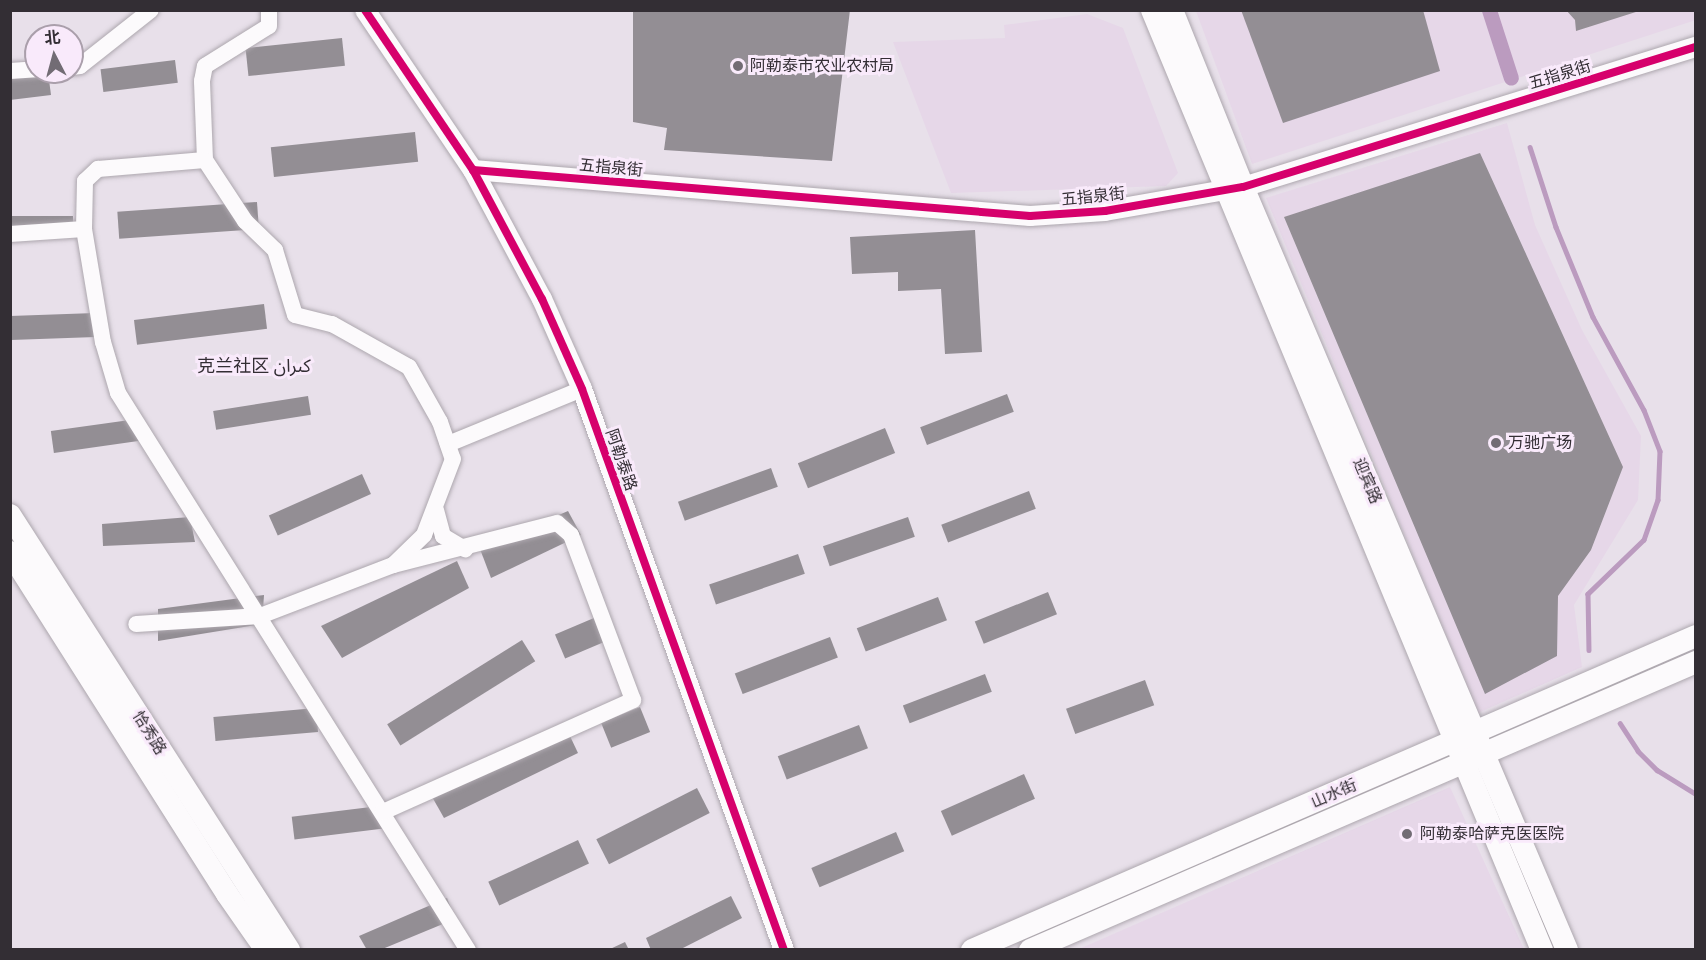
<!DOCTYPE html>
<meta charset="utf-8">
<style>
body{margin:0}
#map{position:relative;width:1706px;height:960px;overflow:hidden;background:#e8e0ea;font-family:Raleway,"Noto Sans Arabic","Noto Sans SC",sans-serif}
div>[style]{position:absolute}
[style*='--x']{left:calc(var(--x)*1px);top:calc(var(--y)*1px);width:calc(var(--w)*1px);rotate:calc(var(--a)*1deg)}
.built>*{inset:0;background:#e6d7e8}
.stream>*{height:4.5px;margin:-2.25px;padding:0 2.25px;transform-origin:2.25px;border-radius:2.25px;background:#bb9bbf}
.canal>*{height:15px;margin:-7.5px;padding:0 7.5px;transform-origin:7.5px;border-radius:7.5px;background:#bb9bbf}
.building>*{inset:0;background:#938e94;transform-origin:0 0}
.roads{filter:drop-shadow(0 0 2px #ada7ae) drop-shadow(0 0 2px #ada7ae)}
.minor>*{height:16px;margin:-8px;padding:0 8px;transform-origin:8px;border-radius:8px;background:#fcfafc}
.tertiary>*{height:20px;margin:-10px;padding:0 10px;transform-origin:10px;border-radius:10px;background:#fcfafc}
.secondary>*{height:22px;margin:-11px;padding:0 11px;transform-origin:11px;border-radius:11px;background:#fcfafc}
.cycleway>*{height:8px;margin:-4px;padding:0 4px;transform-origin:4px;border-radius:4px;background:#d6006c}
.dots>*{width:16px;height:16px;translate:-50% -50%;box-sizing:border-box;border:3px solid #f9eafb;border-radius:50%}
span{translate:-50% -50%;white-space:nowrap;text-align:center;line-height:1.15;-webkit-text-stroke:6px #f9eafb;paint-order:stroke}
.poi-label{font-size:16px;color:#332e34}
.left{translate:0 -50%;text-align:left}
.street-label{font-size:16px;color:#332e34}
.neighbourhood-label{font-size:18px;color:#332e34}
.frame{position:absolute;inset:0;border:12px solid #332e34;pointer-events:none}
.north{position:absolute;left:24px;top:24px;width:60px;height:60px;box-sizing:border-box;background:#f9eafb;border:2px solid #aa9fab;border-radius:50%;rotate:354deg;font-size:16px;font-weight:700;line-height:24px;text-align:center;color:#332e34}
.north::after{content:'';display:block;margin:auto;width:21px;height:27px;background:#726c74;clip-path:polygon(50% 0,100% 100%,50% 72%,0 100%)}
</style>
<div id="map">
<div class="built">
<div style="clip-path:polygon(1695px 10px,1696px 20px,1252px 164px,1196px 11px)"></div>
<div style="clip-path:polygon(1087px 14px,1123px 28px,1178px 173px,1166px 186px,951px 193px,893px 42px,1005px 38px,1004px 25px)"></div>
<div style="clip-path:polygon(1507px 123px,1535px 225px,1582px 330px,1641px 436px,1638px 500px,1574px 605px,1582px 667px,1478px 713px,1266px 198px)"></div>
<div style="clip-path:polygon(1450px 787px,1524px 949px,1079px 949px,1237px 880px)"></div>
</div>
<div class="stream">
<div style="--x:1530;--y:147;--w:84;--a:72"></div>
<div style="--x:1556;--y:227;--w:97;--a:67.7"></div>
<div style="--x:1593;--y:317;--w:106;--a:61.3"></div>
<div style="--x:1644;--y:410;--w:44;--a:68.7"></div>
<div style="--x:1660;--y:451;--w:49;--a:92.3"></div>
<div style="--x:1658;--y:500;--w:42;--a:109.3"></div>
<div style="--x:1644;--y:540;--w:78;--a:136"></div>
<div style="--x:1588;--y:594;--w:56;--a:89"></div>
<div style="--x:1620;--y:723;--w:33;--a:57"></div>
<div style="--x:1638;--y:751;--w:27;--a:45"></div>
<div style="--x:1657;--y:770;--w:46;--a:31.6"></div>
</div>
<div class="canal">
<div style="--x:1489;--y:10;--w:71;--a:72.1"></div>
</div>
<div class="building">
<div style="clip-path:polygon(633px 10px,850px 10px,832px 161px,664px 150px,667px 128px,633px 122px)"></div>
<div style="clip-path:polygon(1241px 10px,1423px 10px,1440px 71px,1283px 123px)"></div>
<div style="clip-path:polygon(1566px 10px,1639px 10px,1639px 11px,1576px 31px,1575px 20px)"></div>
<div style="left:342px;top:38px;width:28px;height:97px;rotate:84deg"></div>
<div style="left:175px;top:60px;width:23px;height:75px;rotate:83deg"></div>
<div style="clip-path:polygon(48px 72px,51px 95px,10px 100px,10px 73px)"></div>
<div style="left:415px;top:132px;width:30px;height:145px;rotate:84deg"></div>
<div style="clip-path:polygon(1480px 153px,1623px 467px,1591px 550px,1558px 596px,1557px 656px,1485px 694px,1284px 217px)"></div>
<div style="left:257px;top:202px;width:27px;height:140px;rotate:86deg"></div>
<div style="left:73px;top:216px;width:20px;height:63px;rotate:90deg"></div>
<div style="clip-path:polygon(975px 230px,982px 352px,945px 354px,941px 289px,898px 291px,898px 272px,852px 274px,850px 237px)"></div>
<div style="left:264px;top:304px;width:25px;height:131px;rotate:83deg"></div>
<div style="left:95px;top:313px;width:24px;height:85px;rotate:88deg"></div>
<div style="left:1007px;top:394px;width:19px;height:93px;rotate:69deg"></div>
<div style="left:308px;top:396px;width:19px;height:96px;rotate:81deg"></div>
<div style="left:137px;top:419px;width:22px;height:87px;rotate:82deg"></div>
<div style="left:885px;top:428px;width:27px;height:94px;rotate:68deg"></div>
<div style="left:771px;top:468px;width:20px;height:99px;rotate:70deg"></div>
<div style="left:362px;top:474px;width:22px;height:102px;rotate:66deg"></div>
<div style="left:1029px;top:491px;width:19px;height:94px;rotate:69deg"></div>
<div style="clip-path:polygon(568px 511px,581px 535px,491px 578px,480px 549px)"></div>
<div style="clip-path:polygon(190px 517px,195px 542px,103px 546px,102px 524px)"></div>
<div style="left:908px;top:517px;width:21px;height:90px;rotate:71deg"></div>
<div style="left:798px;top:554px;width:21px;height:94px;rotate:71deg"></div>
<div style="clip-path:polygon(457px 561px,469px 588px,342px 658px,321px 626px)"></div>
<div style="left:1048px;top:592px;width:24px;height:79px;rotate:68deg"></div>
<div style="clip-path:polygon(264px 595px,262px 624px,158px 641px,158px 609px)"></div>
<div style="left:938px;top:597px;width:25px;height:87px;rotate:69deg"></div>
<div style="left:601px;top:615px;width:26px;height:50px;rotate:67deg"></div>
<div style="left:830px;top:637px;width:22px;height:102px;rotate:69deg"></div>
<div style="left:522px;top:640px;width:25px;height:159px;rotate:58deg"></div>
<div style="left:985px;top:674px;width:19px;height:88px;rotate:69deg"></div>
<div style="left:1145px;top:680px;width:27px;height:84px;rotate:70deg"></div>
<div style="left:640px;top:707px;width:27px;height:42px;rotate:68deg"></div>
<div style="left:316px;top:708px;width:24px;height:103px;rotate:85deg"></div>
<div style="left:859px;top:725px;width:25px;height:87px;rotate:69deg"></div>
<div style="clip-path:polygon(569px 734px,578px 753px,444px 818px,431px 795px)"></div>
<div style="left:1024px;top:774px;width:27px;height:91px;rotate:66deg"></div>
<div style="left:697px;top:788px;width:28px;height:113px;rotate:63deg"></div>
<div style="left:387px;top:805px;width:23px;height:96px;rotate:83deg"></div>
<div style="left:896px;top:832px;width:21px;height:92px;rotate:67deg"></div>
<div style="left:578px;top:840px;width:26px;height:99px;rotate:65deg"></div>
<div style="clip-path:polygon(731px 896px,742px 918px,679px 950px,651px 950px,646px 938px)"></div>
<div style="clip-path:polygon(447px 898px,455px 919px,380px 950px,367px 950px,359px 936px)"></div>
<div style="clip-path:polygon(625px 942px,629px 950px,608px 950px)"></div>
</div>
<div class="roads">
<div class="minor">
<div style="--x:72;--y:67;--w:8;--a:-7"></div>
<div style="--x:80;--y:66;--w:90;--a:-38.3"></div>
<div style="--x:10;--y:71;--w:26;--a:-4"></div>
<div style="--x:205;--y:160;--w:79;--a:-92.2"></div>
<div style="--x:202;--y:81;--w:15;--a:-79"></div>
<div style="--x:205;--y:66;--w:75;--a:-32"></div>
<div style="--x:269;--y:26;--w:16;--a:-90"></div>
<div style="--x:84;--y:229;--w:48;--a:-88.8"></div>
<div style="--x:85;--y:181;--w:18;--a:-43"></div>
<div style="--x:98;--y:169;--w:107;--a:-4.8"></div>
<div style="--x:205;--y:160;--w:73;--a:56.7"></div>
<div style="--x:245;--y:221;--w:42;--a:44"></div>
<div style="--x:275;--y:250;--w:68;--a:72.9"></div>
<div style="--x:295;--y:315;--w:38;--a:14"></div>
<div style="--x:332;--y:324;--w:88;--a:29.2"></div>
<div style="--x:409;--y:367;--w:63;--a:60.6"></div>
<div style="--x:440;--y:422;--w:39;--a:71"></div>
<div style="--x:453;--y:459;--w:81;--a:110.9"></div>
<div style="--x:424;--y:535;--w:43;--a:135.9"></div>
<div style="--x:393;--y:565;--w:142;--a:159"></div>
<div style="--x:260;--y:616;--w:124;--a:176.3"></div>
<div style="--x:10;--y:234;--w:74;--a:-3.9"></div>
<div style="--x:84;--y:229;--w:115;--a:80.5"></div>
<div style="--x:103;--y:342;--w:53;--a:73.6"></div>
<div style="--x:118;--y:393;--w:658;--a:57.86"></div>
<div style="--x:448;--y:444;--w:145;--a:-22.3"></div>
<div style="--x:436;--y:510;--w:27;--a:75"></div>
<div style="--x:443;--y:536;--w:26;--a:31"></div>
<div style="--x:383;--y:812;--w:274;--a:-24.1"></div>
<div style="--x:633;--y:700;--w:176;--a:-110.6"></div>
<div style="--x:571;--y:535;--w:18;--a:-139"></div>
<div style="--x:557;--y:523;--w:168;--a:165.6"></div>
</div>
<div class="tertiary">
<div style="--x:365;--y:10;--w:193;--a:56"></div>
<div style="--x:473;--y:170;--w:146;--a:61.9"></div>
<div style="--x:542;--y:299;--w:98;--a:66"></div>
<div style="--x:582;--y:389;--w:596;--a:70.2"></div>
<div style="--x:473;--y:170;--w:559;--a:4.72"></div>
<div style="--x:1030;--y:216;--w:75;--a:-3.8"></div>
<div style="--x:1105;--y:211;--w:140;--a:-9.9"></div>
<div style="--x:1243;--y:187;--w:474;--a:-17.2"></div>
</div>
<div class="secondary">
<div style="--x:1152;--y:10;--w:1018;--a:67.47"></div>
<div style="--x:1172;--y:10;--w:191;--a:68.1"></div>
<div style="--x:1243;--y:187;--w:829;--a:66.99"></div>
<div style="--x:10;--y:515;--w:517;--a:57.32"></div>
<div style="--x:10;--y:552;--w:405;--a:57.6"></div>
<div style="--x:227;--y:894;--w:68;--a:55.1"></div>
<div style="--x:972;--y:950;--w:789;--a:-23.45"></div>
<div style="--x:1030;--y:950;--w:726;--a:-23.39"></div>
</div>
</div>
<div class="cycleway">
<div style="--x:365;--y:10;--w:193;--a:56"></div>
<div style="--x:473;--y:170;--w:146;--a:61.9"></div>
<div style="--x:542;--y:299;--w:98;--a:66"></div>
<div style="--x:582;--y:389;--w:596;--a:70.2"></div>
<div style="--x:473;--y:170;--w:559;--a:4.72"></div>
<div style="--x:1030;--y:216;--w:75;--a:-3.8"></div>
<div style="--x:1105;--y:211;--w:140;--a:-9.9"></div>
<div style="--x:1243;--y:187;--w:474;--a:-17.2"></div>
</div>
<div class="dots">
<div style="left:738px;top:66px;background:#726c74"></div>
<div style="left:1496px;top:443px;background:#726c74"></div>
<div style="left:1407px;top:834px;background:#726c74"></div>
</div>
<div class="poi-label">
<span class="left" style="left:750px;top:66px">阿勒泰市农业农村局</span>
<span class="left" style="left:1508px;top:443px">万驰广场</span>
<span class="left" style="left:1420px;top:834px">阿勒泰哈萨克医医院</span>
</div>
<div class="street-label">
<span style="left:1560px;top:75px;rotate:-17deg">五指泉街</span>
<span style="left:611px;top:168px;rotate:5deg">五指泉街</span>
<span style="left:1093px;top:197px;rotate:-6deg">五指泉街</span>
<span style="left:621px;top:460px;rotate:71deg">阿勒泰路</span>
<span style="left:1367px;top:481px;rotate:67deg">迎宾路</span>
<span style="left:149px;top:733px;rotate:58deg">恰秀路</span>
<span style="left:1334px;top:794px;rotate:-23deg">山水街</span>
</div>
<div class="neighbourhood-label">
<span style="left:254px;top:366px">克兰社区 كىران</span>
</div>
<div class="frame"></div>
<div class="north">北</div>
</div>
